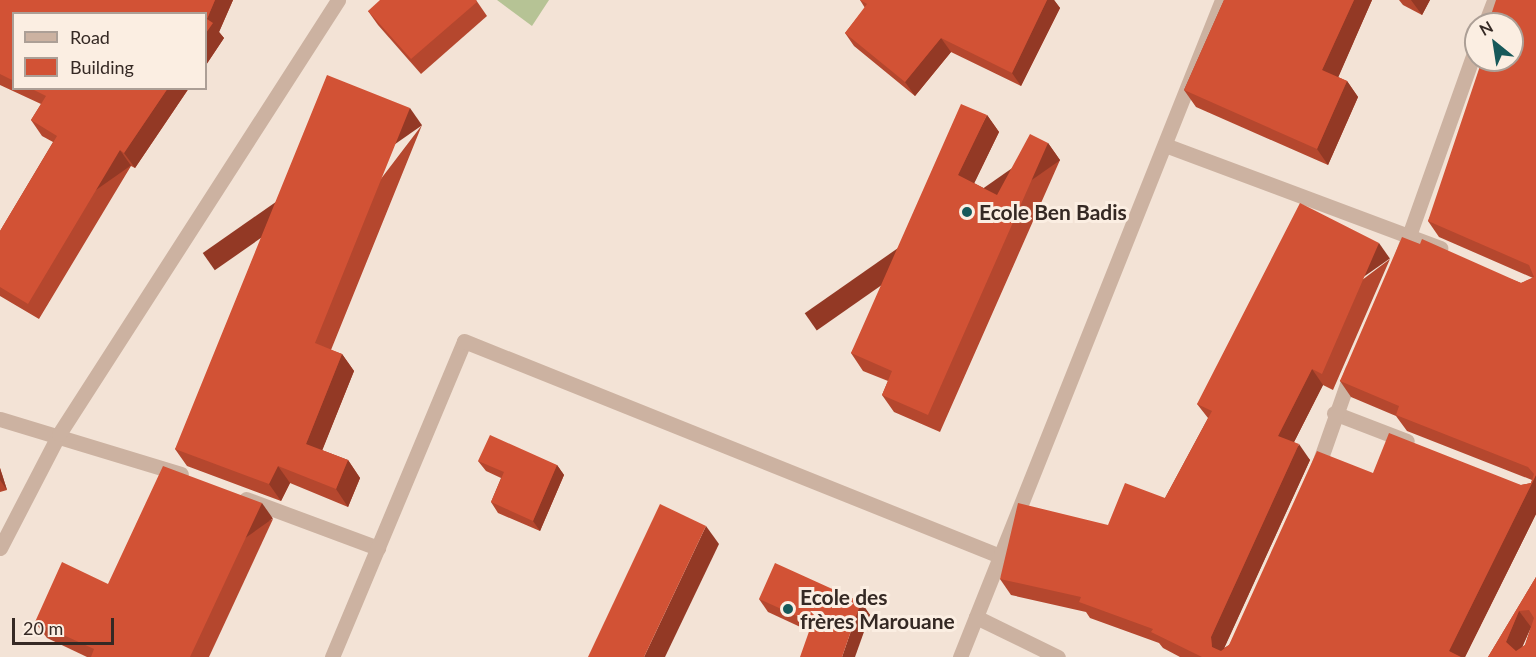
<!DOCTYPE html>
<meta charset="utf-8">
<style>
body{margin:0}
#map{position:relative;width:1536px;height:657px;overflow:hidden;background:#f3e3d6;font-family:Lato,sans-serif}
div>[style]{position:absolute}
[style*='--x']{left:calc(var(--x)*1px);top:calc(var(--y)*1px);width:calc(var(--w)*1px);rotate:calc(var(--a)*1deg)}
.green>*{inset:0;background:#b6c395}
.minor>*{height:15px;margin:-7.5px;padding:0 7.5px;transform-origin:7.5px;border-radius:7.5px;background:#ccb2a1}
.wall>*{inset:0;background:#b5472e}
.shaded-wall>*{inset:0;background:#933925;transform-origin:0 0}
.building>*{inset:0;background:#d25235}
.dots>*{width:16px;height:16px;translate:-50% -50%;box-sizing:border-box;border:3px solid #fbeee2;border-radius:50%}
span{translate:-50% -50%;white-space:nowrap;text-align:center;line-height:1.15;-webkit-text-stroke:6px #fbeee2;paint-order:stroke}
.poi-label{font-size:21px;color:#352924;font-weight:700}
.left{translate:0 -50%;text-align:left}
.legend{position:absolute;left:12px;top:12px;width:195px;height:78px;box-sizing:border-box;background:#fbeee2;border:2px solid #ac9f96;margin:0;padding:8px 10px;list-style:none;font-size:18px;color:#352924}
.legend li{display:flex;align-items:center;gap:12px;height:30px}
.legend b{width:30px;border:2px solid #ac9f96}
.north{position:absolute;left:1464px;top:12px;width:60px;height:60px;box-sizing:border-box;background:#fbeee2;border:2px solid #ac9f96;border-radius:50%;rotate:330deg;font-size:16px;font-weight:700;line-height:24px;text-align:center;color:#352924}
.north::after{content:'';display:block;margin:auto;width:21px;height:27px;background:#17595a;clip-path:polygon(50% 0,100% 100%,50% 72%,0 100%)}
.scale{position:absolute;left:12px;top:618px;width:102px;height:27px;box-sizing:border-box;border:3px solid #352924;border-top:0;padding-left:8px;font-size:18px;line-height:21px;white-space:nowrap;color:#352924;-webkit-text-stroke:4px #fbeee2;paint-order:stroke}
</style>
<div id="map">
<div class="green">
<div style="clip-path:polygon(497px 0,549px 0,532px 26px)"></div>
</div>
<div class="minor">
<div style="--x:1485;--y:24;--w:26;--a:-69"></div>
<div style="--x:1165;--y:145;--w:294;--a:20.5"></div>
<div style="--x:1401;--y:258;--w:224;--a:-70.4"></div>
<div style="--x:1334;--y:413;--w:78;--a:21"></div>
<div style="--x:0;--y:419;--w:189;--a:16.9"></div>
<div style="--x:1316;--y:472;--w:108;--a:-70.6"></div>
<div style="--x:246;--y:499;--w:141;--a:20.4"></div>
<div style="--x:0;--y:548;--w:128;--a:-62.6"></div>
<div style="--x:59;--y:434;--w:516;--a:-57.26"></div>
<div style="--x:976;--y:617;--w:91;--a:26"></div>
<div style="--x:332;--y:657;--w:342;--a:-67.3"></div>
<div style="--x:464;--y:341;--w:578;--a:21.86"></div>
<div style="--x:960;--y:657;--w:707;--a:-68.26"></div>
</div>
<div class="wall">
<div style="clip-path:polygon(0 0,233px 0,219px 32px,224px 38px,206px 65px,206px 14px,14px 14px,14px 88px,189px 88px,135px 168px,131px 166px,39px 319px,0 296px,0 231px,53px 142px,42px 136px,31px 120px,41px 104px,0 85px)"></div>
<div style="clip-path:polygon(476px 0,487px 16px,421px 74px,378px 25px,368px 11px)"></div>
<div style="clip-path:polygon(860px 0,1054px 0,1060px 8px,1021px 86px,951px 52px,915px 96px,854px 46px,845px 33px,865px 8px)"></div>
<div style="clip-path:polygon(1224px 0,1372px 0,1338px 77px,1347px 81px,1358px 97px,1328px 165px,1196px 107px,1184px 90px)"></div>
<div style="clip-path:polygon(1399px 0,1430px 0,1422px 15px,1403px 5px)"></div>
<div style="clip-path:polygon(1536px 0,1536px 514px,1465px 657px,1180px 657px,1163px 648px,1159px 643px,1090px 618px,1086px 612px,1011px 595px,1000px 579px,1165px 498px,1208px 418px,1197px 404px,1390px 259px,1333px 390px,1323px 385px,1294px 442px,1310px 460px,1224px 648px,1229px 645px,1373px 473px,1521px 485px,1531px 483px,1532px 480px,1407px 431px,1396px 416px,1351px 397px,1340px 381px,1420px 244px,1521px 283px,1533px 278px,1439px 237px,1428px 221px)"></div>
<div style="clip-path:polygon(987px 115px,999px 132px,974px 183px,997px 195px,1048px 143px,1060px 160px,940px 432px,894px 412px,882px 395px,888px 381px,863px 371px,851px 353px)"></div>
<div style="clip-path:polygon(422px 125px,331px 350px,342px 354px,354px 371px,322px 450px,348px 460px,360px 478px,348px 507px,290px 483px,281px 501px,187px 466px,175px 449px)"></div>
<div style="clip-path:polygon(478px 461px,557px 465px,564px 475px,540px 531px,498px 513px,491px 502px,501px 478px,486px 471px)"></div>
<div style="clip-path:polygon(0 468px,7px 490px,0 492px)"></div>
<div style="clip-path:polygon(273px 519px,209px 657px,87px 657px,47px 638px,35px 622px,108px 584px)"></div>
<div style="clip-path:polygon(evenodd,1536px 577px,1536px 657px,1488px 657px,1536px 577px,1531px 627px,1525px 645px,1522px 647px,1531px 627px)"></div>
<div style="clip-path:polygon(759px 599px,861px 602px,870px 615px,809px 631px,768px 612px)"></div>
</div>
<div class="shaded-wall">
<div style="clip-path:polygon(215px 0,233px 0,219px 32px,224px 38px,206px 65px,206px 33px,207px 19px)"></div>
<div style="clip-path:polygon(1047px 0,1054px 0,1060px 8px,1021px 86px,1012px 73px)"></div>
<div style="clip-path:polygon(1354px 0,1372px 0,1334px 87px,1322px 70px)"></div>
<div style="clip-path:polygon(1411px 0,1430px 0,1422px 15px)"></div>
<div style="clip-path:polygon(941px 38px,951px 52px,915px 96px,905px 82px)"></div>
<div style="clip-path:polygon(1347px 81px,1358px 97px,1328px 165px,1317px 149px)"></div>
<div style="clip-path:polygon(168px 88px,189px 88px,135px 168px,124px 153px)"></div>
<div style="left:410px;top:108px;width:21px;height:253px;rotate:55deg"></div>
<div style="clip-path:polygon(987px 115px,999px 132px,970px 192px,958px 175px)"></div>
<div style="left:1048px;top:143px;width:21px;height:297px;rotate:55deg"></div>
<div style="left:120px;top:150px;width:19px;height:179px;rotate:55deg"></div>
<div style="left:1379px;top:243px;width:19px;height:143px;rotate:55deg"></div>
<div style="clip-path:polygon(342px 354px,354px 371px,318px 461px,306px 444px)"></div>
<div style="clip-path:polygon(1312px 369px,1323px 385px,1289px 452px,1278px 436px)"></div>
<div style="clip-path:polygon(1299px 444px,1310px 460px,1222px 653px,1212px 647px,1211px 637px)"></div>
<div style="clip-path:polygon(348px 460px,360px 478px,348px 507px,336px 489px)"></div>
<div style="clip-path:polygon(557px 465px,564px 475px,540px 531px,533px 521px)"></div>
<div style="clip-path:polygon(278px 466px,290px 483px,281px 501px,269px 484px)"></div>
<div style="clip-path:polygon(0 468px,7px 490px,0 480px)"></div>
<div style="clip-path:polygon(1536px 475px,1536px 514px,1465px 657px,1454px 657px,1449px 651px)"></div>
<div style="left:262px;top:503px;width:19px;height:170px;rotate:55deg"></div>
<div style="clip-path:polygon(706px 526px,719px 544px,665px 657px,644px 657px)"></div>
<div style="clip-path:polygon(861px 602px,870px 615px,855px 657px,842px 657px)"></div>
<div style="clip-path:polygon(1519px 611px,1531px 627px,1518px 657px,1506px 642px)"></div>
</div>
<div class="building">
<div style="clip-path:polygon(0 0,215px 0,207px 19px,213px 23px,206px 33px,206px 14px,14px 14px,14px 81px,0 74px)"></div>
<div style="clip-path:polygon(380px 0,476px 0,477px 2px,411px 59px,368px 11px)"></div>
<div style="clip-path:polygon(860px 0,1047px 0,1012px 73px,941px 38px,905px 82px,845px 33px,867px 4px)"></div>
<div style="clip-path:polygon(1224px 0,1354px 0,1322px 70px,1347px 81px,1317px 149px,1184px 90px)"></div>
<div style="clip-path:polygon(1496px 0,1536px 0,1536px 475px,1449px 651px,1461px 657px,1202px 657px,1151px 632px,1153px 629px,1079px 602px,1081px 597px,1000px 579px,1018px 503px,1108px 525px,1125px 483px,1165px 498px,1212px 411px,1197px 404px,1300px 203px,1379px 243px,1322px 374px,1312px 369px,1278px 436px,1299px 444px,1211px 637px,1212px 647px,1221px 651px,1229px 645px,1317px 451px,1373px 473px,1389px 433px,1521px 485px,1531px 483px,1534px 474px,1528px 467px,1396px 415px,1399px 406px,1340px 381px,1402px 237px,1420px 244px,1422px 239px,1521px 283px,1534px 277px,1529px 265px,1428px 221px,1482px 60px,1512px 60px,1512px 24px,1488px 24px)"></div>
<div style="clip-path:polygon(327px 75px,410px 108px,315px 343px,342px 354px,306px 444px,348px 460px,336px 489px,278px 466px,269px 484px,175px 449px)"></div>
<div style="clip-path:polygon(30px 88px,168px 88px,124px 153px,120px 150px,28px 304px,0 287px,0 231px,57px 136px,31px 120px,46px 96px)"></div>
<div style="clip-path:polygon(961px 104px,987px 115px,958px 175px,997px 195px,1030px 134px,1048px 143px,928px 415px,882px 395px,892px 371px,851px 353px)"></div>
<div style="clip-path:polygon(490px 435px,557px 465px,533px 521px,491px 502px,504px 472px,478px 461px)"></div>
<div style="clip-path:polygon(163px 466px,262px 503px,190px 657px,91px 657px,94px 649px,35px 622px,62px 562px,108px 584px)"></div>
<div style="clip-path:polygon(660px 504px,706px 526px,644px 657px,588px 657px)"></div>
<div style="clip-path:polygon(775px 563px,861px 602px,842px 657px,800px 657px,812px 623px,759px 599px)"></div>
<div style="clip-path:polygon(evenodd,1536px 577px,1536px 657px,1488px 657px,1536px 577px,1529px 610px,1534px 618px,1525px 645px,1516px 651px,1506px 642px,1519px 611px,1529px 610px)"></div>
</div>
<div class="dots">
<div style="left:967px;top:212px;background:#17595a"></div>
<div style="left:788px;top:609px;background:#17595a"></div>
</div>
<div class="poi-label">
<span class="left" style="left:979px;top:212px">Ecole Ben Badis</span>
<span class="left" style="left:800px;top:609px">Ecole des<br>frères Marouane</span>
</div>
<ul class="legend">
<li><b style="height:8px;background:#ccb2a1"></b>Road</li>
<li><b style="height:16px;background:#d25235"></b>Building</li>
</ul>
<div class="north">N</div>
<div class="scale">20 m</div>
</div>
